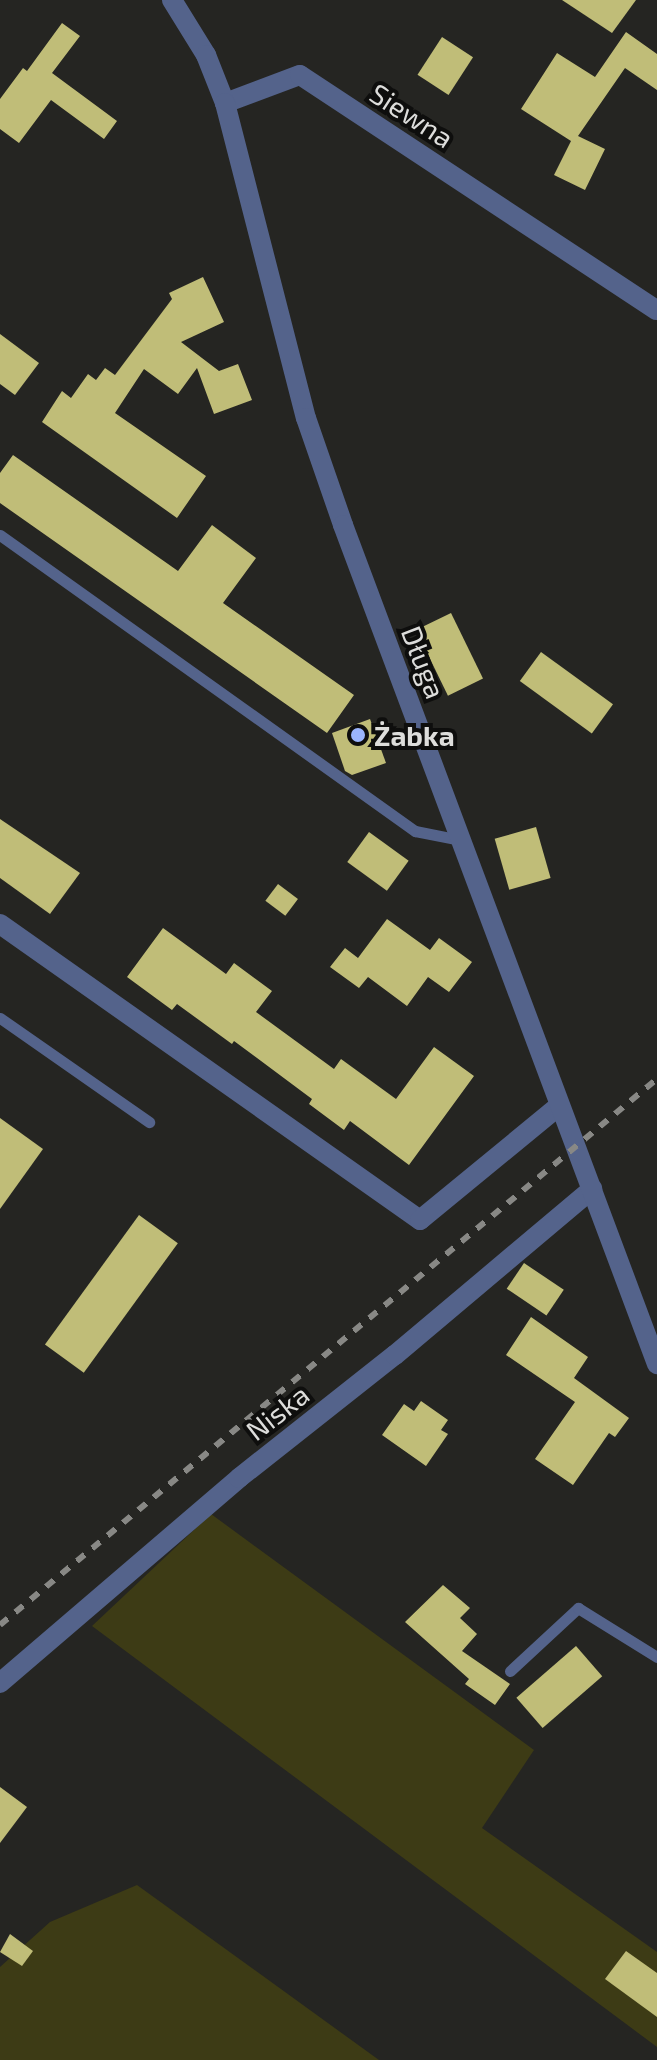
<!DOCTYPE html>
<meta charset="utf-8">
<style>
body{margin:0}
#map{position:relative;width:657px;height:2060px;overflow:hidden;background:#252522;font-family:"Exo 2",sans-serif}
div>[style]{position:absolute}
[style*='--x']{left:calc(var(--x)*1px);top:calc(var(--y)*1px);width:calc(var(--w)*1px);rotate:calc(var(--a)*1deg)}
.green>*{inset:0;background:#3d3b15}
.building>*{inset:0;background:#c0bd78;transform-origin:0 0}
.service>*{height:11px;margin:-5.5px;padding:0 5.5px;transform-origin:5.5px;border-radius:5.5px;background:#54638b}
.minor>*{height:20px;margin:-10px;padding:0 10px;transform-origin:10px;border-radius:10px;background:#54638b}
.tertiary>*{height:20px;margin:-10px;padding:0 10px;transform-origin:10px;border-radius:10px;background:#54638b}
.rail>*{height:6px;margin-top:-3px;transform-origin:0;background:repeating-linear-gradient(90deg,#888885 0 10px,transparent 0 20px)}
.dots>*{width:22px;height:22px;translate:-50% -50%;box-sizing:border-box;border:4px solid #0e0e0d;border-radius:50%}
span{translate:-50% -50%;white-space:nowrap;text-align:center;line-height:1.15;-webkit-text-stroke:8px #0e0e0d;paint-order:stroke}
.street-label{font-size:28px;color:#dddddb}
.poi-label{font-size:28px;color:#dddddb;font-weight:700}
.left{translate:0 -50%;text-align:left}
</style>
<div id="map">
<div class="green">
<div style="clip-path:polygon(211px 1514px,534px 1750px,482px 1828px,657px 1952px,657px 2047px,92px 1626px)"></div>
<div style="clip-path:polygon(137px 1885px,379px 2060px,0 2060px,0 1967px,50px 1922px)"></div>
</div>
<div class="building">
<div style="clip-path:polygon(562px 0,636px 0,612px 33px)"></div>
<div style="clip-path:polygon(62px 23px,80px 36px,52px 73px,117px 121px,104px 139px,51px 100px,19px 143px,0 129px,0 99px,23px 68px,27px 71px)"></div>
<div style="clip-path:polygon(626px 32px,657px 54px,657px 90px,625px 68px,578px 136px,605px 149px,585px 190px,554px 175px,571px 141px,521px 109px,557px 53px,595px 77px)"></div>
<div style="left:442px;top:37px;width:37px;height:45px;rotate:33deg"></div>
<div style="clip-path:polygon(203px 277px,224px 322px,181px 342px,219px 371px,238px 364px,252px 400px,214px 414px,197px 368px,178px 394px,144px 369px,115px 413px,206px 476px,177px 518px,42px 422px,62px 391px,71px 398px,88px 374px,96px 380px,105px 368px,115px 375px,172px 299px,169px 293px)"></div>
<div style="clip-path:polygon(0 334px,39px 363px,15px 395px,0 384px)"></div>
<div style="clip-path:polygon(13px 455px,178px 571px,212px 525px,256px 558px,223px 603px,354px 695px,327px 733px,0 503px,0 473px)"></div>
<div style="left:451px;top:613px;width:73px;height:39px;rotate:64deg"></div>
<div style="left:541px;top:652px;width:89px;height:36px;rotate:36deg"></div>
<div style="clip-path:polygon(370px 719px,386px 763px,352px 775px,345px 771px,332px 733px)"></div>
<div style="clip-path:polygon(0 819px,80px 873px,50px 914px,0 878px)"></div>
<div style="left:536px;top:827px;width:53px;height:43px;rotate:74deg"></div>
<div style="left:369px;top:832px;width:49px;height:37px;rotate:36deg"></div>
<div style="left:278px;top:884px;width:25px;height:21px;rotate:37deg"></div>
<div style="clip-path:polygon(387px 919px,430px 950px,439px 938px,472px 962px,449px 992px,428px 977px,407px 1006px,368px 977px,359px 988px,330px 967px,345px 948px,358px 958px)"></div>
<div style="clip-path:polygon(163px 928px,226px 974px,234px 963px,272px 991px,256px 1012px,334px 1069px,341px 1059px,396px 1099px,434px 1047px,474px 1076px,409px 1165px,350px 1121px,344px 1130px,309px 1104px,312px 1099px,234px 1041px,232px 1044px,177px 1004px,172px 1010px,127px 977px)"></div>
<div style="clip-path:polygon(0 1118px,43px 1149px,0 1209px)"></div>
<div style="left:139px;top:1215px;width:48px;height:160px;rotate:36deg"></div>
<div style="left:524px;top:1263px;width:48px;height:31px;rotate:34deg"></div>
<div style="clip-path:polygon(531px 1317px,588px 1357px,574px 1378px,629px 1418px,615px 1437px,609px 1433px,573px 1485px,535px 1459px,575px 1402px,506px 1355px)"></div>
<div style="clip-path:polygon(421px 1401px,448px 1420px,441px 1430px,448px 1434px,426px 1466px,382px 1435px,404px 1404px,414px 1411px)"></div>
<div style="clip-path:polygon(443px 1585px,470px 1608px,460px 1618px,477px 1634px,462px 1651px,510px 1684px,495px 1705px,465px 1684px,469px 1679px,405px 1622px)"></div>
<div style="left:576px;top:1646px;width:40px;height:79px;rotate:49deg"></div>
<div style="clip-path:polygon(0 1787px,27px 1807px,0 1843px)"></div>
<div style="clip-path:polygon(10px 1934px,33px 1951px,22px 1966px,0 1952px)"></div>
<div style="clip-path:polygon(626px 1951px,657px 1973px,657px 2017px,605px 1979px)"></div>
</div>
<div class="service">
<div style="--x:0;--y:535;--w:510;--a:35.5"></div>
<div style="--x:415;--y:831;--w:47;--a:11.1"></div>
<div style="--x:0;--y:1018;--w:182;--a:34.9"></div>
<div style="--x:510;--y:1671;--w:93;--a:-42.8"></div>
<div style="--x:578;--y:1608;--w:93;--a:31.8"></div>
</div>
<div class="minor">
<div style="--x:225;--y:103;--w:80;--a:-20.5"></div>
<div style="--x:300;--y:75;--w:427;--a:33.4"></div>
<div style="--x:0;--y:924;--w:514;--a:35.17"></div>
<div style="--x:420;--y:1220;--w:180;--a:-39.4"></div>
<div style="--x:0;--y:1683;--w:315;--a:-40.6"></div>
<div style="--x:239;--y:1478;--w:199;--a:-38.3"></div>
<div style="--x:395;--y:1355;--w:258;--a:-40.1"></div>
</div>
<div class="tertiary">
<div style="--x:172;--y:0;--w:65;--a:58.3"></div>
<div style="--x:206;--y:55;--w:52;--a:68.4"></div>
<div style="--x:225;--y:103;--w:325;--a:75.6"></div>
<div style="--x:306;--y:418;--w:113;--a:70.9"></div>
<div style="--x:343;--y:525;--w:896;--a:69.48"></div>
</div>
<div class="rail">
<div style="--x:0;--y:1625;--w:854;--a:-39.73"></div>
</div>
<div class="dots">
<div style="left:358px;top:735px;background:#9bb5fd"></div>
</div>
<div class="street-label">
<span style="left:412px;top:115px;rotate:33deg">Siewna</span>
<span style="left:424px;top:662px;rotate:69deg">Długa</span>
<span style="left:277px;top:1412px;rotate:-38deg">Niska</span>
</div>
<div class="poi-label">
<span class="left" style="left:374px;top:735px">Żabka</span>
</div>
</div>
